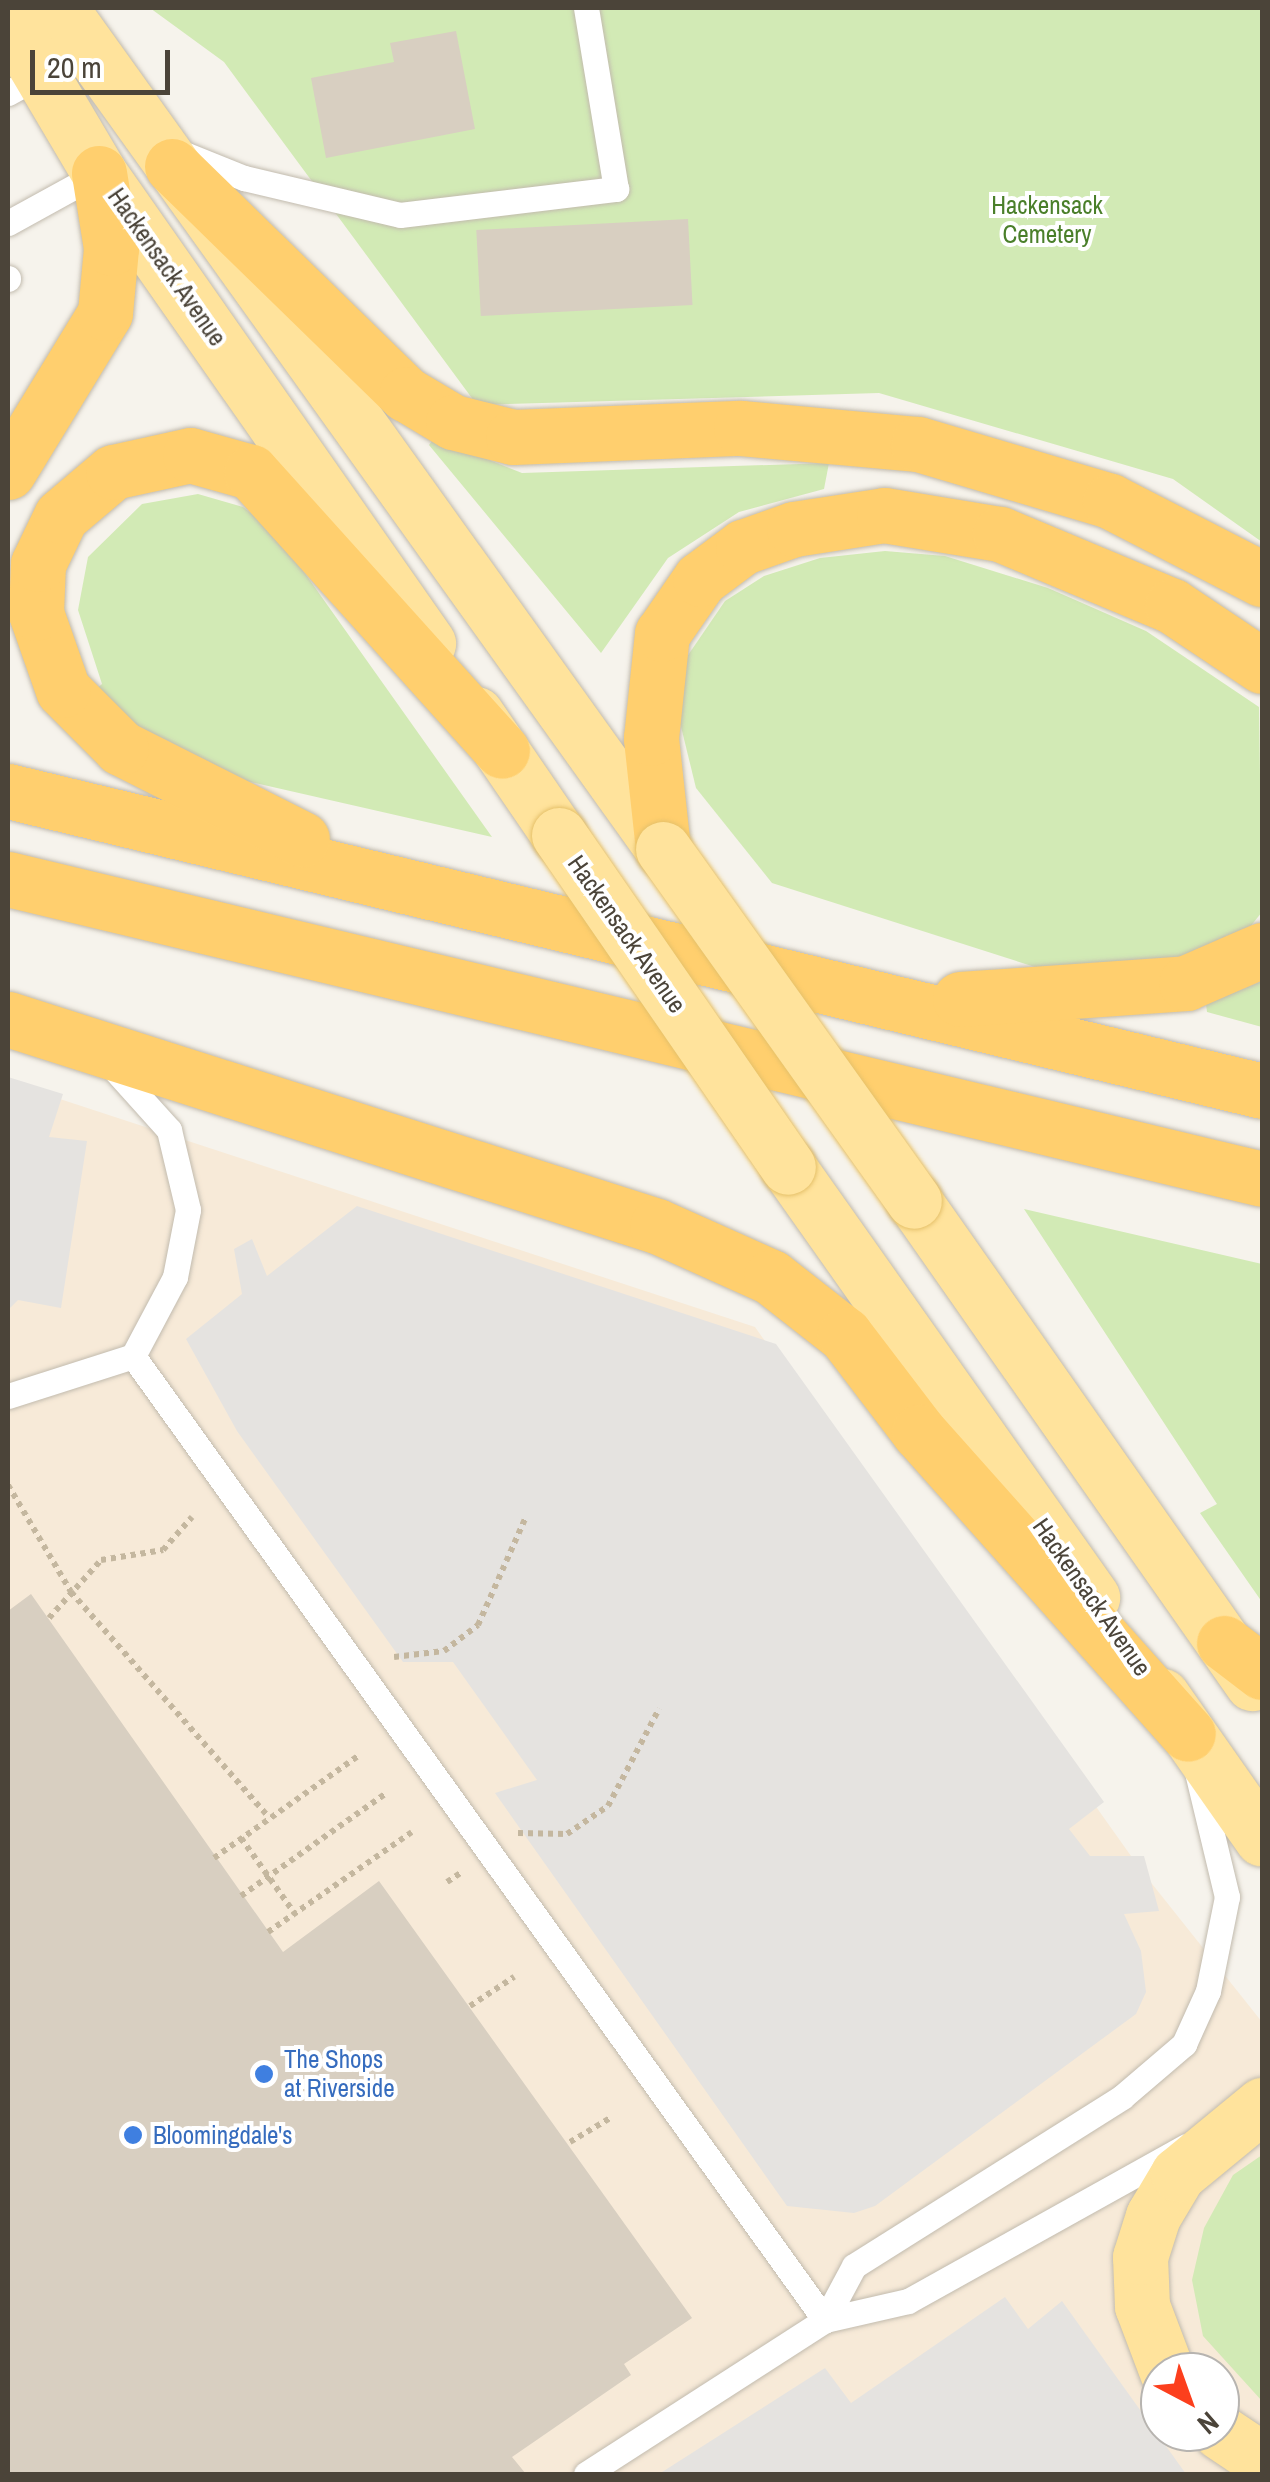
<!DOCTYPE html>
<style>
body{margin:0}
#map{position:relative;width:1270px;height:2482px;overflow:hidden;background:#f6f3ec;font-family:"Archivo Narrow",sans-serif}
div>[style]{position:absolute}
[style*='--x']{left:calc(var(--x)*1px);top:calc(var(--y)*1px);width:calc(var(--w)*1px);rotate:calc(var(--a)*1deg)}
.commercial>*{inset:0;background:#f7ead8}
.green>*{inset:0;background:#d2eab5}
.parking>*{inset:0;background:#e5e3e0}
.building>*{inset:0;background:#d8cfc1;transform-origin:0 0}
.path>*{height:6px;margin-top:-3px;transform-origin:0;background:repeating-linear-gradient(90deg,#c4b79f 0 5px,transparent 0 10px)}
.roads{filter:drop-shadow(0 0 2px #c2bbae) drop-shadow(0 0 2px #c2bbae)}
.lane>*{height:25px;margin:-12.5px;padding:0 12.5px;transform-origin:12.5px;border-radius:12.5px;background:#fff}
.primary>*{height:55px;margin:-27.5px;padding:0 27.5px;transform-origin:27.5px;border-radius:27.5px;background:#ffe39c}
.highway>*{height:55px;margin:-27.5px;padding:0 27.5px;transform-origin:27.5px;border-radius:27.5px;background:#ffcf6e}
.bridges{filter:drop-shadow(0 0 2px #e6c16a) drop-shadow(0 0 2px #e6c16a)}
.primary-bridge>*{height:55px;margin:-27.5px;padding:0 27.5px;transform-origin:27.5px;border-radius:27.5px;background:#ffe39c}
.dots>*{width:28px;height:28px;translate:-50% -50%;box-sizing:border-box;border:5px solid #fff;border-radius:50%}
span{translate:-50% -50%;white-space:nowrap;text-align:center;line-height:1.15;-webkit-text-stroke:8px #fff;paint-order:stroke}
.park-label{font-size:25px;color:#4a7f2a}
.street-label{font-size:25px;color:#4b4439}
.shop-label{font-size:25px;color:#366cbe}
.left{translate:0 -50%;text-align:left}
.frame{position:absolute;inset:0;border:10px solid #4b4439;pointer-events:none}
.north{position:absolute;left:1140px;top:2352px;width:100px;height:100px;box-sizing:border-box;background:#fff;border:2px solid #b7b4b0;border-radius:50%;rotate:139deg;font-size:28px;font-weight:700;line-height:40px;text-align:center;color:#4b4439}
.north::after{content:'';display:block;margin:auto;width:35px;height:45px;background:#fc3f1d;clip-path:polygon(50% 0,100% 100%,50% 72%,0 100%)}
.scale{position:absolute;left:30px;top:50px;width:140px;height:45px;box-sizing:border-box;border:5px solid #4b4439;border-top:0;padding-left:12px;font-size:30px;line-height:35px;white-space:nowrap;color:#4b4439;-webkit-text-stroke:8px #fff;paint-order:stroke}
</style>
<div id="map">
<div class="commercial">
<div style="clip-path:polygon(evenodd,8px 1082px,755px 1327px,1141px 1870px,1262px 2022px,1262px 2474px,8px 2474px,8px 1082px,1160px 2372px,1220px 2372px,1220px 2432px,1160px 2432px,1160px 2372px)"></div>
</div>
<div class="green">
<div style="clip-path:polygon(150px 8px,1262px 8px,1262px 542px,1173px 479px,879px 393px,477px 405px,224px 62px)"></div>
<div style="clip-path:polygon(434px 438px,522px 473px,829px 463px,824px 489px,739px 512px,668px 558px,601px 653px,429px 445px)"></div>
<div style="clip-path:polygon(198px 494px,243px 507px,277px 534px,492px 837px,220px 775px,159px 748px,93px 692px,102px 684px,78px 610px,88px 557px,142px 504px)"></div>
<div style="clip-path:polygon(885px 551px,945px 556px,1048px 588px,1146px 631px,1259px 707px,1262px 912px,1250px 927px,1142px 973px,1035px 967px,772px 883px,696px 788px,675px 702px,684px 661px,725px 601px,764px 576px,820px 558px)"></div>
<div style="clip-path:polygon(1262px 981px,1262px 1027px,1207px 1012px,1206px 1004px)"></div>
<div style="clip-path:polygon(1024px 1209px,1262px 1264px,1262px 1602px,1200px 1513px,1217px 1504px)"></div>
<div style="clip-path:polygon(1262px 2155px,1262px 2154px,1262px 2401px,1203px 2336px,1192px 2280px,1204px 2228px,1233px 2175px)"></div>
</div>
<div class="parking">
<div style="clip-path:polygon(8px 1077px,63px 1094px,49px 1137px,87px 1141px,61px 1308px,18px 1300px,8px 1310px)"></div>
<div style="clip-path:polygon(357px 1206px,776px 1344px,1104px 1802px,1069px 1829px,1090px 1856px,1144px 1856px,1159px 1911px,1124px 1914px,1141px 1951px,1146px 1992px,1136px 2014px,875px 2206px,854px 2213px,787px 2206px,495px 1793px,537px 1780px,453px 1662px,403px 1662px,237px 1431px,186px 1339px,242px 1294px,234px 1249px,252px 1239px,267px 1276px)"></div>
<div style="clip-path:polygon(1005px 2297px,1028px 2329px,1062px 2301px,1186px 2474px,659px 2474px,825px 2368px,851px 2403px)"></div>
</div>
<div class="building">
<div style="clip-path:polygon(456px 31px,475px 129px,326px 158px,311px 78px,394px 62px,390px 43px)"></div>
<div style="left:688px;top:219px;width:86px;height:212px;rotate:87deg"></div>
<div style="clip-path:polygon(31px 1594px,283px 1952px,379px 1881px,692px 2318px,624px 2364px,631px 2375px,512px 2457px,526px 2474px,8px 2474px,8px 1611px)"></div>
</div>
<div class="path">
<div style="--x:8;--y:1485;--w:124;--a:59.5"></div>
<div style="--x:71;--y:1592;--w:300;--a:48.7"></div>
<div style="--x:49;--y:1618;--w:78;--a:-48.1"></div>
<div style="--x:101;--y:1560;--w:63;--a:-9.2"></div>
<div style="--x:163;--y:1550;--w:44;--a:-48.7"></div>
<div style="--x:394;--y:1657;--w:50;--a:-6.8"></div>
<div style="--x:444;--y:1651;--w:43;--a:-37.4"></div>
<div style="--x:478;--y:1625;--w:116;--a:-66.1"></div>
<div style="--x:518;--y:1833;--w:49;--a:1.2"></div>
<div style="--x:567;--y:1834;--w:50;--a:-34.3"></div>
<div style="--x:608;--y:1806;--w:110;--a:-62.3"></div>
<div style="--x:241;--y:1838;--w:93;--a:54.6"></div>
<div style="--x:214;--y:1858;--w:176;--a:-35.3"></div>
<div style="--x:447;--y:1882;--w:18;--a:-34"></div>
<div style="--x:241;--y:1896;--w:176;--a:-35.3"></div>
<div style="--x:268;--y:1932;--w:175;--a:-34.8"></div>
<div style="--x:470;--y:2006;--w:53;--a:-33.4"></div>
<div style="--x:570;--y:2142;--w:49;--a:-30.8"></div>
</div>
<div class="roads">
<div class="lane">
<div style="--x:8;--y:93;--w:35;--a:-29"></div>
<div style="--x:182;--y:153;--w:67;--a:22"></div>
<div style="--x:244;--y:178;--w:160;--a:13.3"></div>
<div style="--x:400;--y:215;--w:218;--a:-6.9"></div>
<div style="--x:616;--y:189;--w:183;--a:-99.4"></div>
<div style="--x:8;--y:223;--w:104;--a:-28.8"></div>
<div style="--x:8;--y:278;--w:1;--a:90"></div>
<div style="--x:115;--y:1070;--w:81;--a:48"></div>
<div style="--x:169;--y:1130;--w:82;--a:76.6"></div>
<div style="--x:188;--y:1210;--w:68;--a:101"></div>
<div style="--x:175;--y:1277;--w:89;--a:118"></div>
<div style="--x:8;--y:1396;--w:131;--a:-17.7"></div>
<div style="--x:133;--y:1356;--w:1187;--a:54.33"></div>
<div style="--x:825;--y:2320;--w:61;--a:-61.8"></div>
<div style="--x:854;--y:2266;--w:317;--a:-32.2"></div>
<div style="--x:1122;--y:2097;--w:82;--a:-40.5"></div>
<div style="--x:1184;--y:2044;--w:58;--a:-65.6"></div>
<div style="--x:1208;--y:1991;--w:96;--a:-78.6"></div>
<div style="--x:1227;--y:1897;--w:129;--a:-103.5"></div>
<div style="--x:586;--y:2474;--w:284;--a:-32.8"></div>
<div style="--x:825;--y:2320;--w:85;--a:-12.9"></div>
<div style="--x:908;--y:2301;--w:318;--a:-29.1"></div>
</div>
<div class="primary">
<div style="--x:60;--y:8;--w:1035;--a:54.36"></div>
<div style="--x:8;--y:19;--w:179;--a:59.4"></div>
<div style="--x:99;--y:173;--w:574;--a:55.01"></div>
<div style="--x:476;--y:714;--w:147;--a:55.6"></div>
<div style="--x:788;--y:1167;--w:527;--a:54.74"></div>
<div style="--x:914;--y:1201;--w:589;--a:54.96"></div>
<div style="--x:1162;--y:1696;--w:174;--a:55"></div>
<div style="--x:1167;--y:2372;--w:71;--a:-110.7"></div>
<div style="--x:1142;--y:2306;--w:49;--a:-92.3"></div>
<div style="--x:1140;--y:2257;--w:43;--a:-72.4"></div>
<div style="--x:1153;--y:2216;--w:49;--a:-59.2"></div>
<div style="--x:1178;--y:2174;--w:109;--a:-39.4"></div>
<div style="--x:1220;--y:2432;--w:50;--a:33.7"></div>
</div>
<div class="highway">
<div style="--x:172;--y:166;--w:327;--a:44.3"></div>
<div style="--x:406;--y:394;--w:55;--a:30.8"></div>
<div style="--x:453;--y:422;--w:62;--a:14"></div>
<div style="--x:513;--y:437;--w:228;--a:-2.3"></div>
<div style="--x:741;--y:428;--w:178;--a:5.2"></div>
<div style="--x:918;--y:444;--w:200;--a:16.5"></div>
<div style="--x:1110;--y:501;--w:171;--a:27.2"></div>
<div style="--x:8;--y:472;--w:186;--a:-58.6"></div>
<div style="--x:105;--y:313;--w:65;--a:-84.7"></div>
<div style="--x:111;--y:248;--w:76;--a:-99.1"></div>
<div style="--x:8;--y:791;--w:1289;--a:13.45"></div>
<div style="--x:302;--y:839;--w:203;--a:-153.3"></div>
<div style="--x:121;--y:748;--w:82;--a:-135"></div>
<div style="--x:63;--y:690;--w:82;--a:-109.3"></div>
<div style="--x:36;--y:613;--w:49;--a:-87.7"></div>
<div style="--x:38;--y:564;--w:53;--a:-64.4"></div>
<div style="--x:61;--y:516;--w:68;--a:-40.2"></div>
<div style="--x:113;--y:472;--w:79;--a:-12.4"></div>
<div style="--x:190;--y:455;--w:63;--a:15.6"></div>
<div style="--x:251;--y:472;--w:375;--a:48"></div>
<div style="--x:663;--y:849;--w:112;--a:-96.2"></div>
<div style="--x:651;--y:738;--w:105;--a:-84"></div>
<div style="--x:662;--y:634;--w:67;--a:-55.4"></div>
<div style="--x:700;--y:579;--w:54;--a:-36.7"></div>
<div style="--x:743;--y:547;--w:54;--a:-19.4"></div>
<div style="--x:794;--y:529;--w:91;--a:-8.8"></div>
<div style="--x:884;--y:515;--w:118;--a:9.3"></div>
<div style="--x:1000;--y:534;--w:186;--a:22.7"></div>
<div style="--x:1172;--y:606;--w:108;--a:33.7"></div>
<div style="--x:8;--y:879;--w:1289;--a:13.45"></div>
<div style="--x:960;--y:999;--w:227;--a:-4"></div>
<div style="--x:1186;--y:983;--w:83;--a:-23.5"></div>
<div style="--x:8;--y:1019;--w:681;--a:17.69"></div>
<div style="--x:657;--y:1226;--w:125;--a:24.1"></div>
<div style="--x:771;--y:1277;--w:94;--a:38.1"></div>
<div style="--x:845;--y:1335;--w:122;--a:52.7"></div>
<div style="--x:919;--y:1432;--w:404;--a:48.3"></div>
<div style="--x:1224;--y:1643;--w:48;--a:37.3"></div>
</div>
</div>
<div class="bridges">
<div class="primary-bridge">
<div style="--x:559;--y:835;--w:403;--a:55.4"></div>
<div style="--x:663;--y:849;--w:432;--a:54.5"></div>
</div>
</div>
<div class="dots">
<div style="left:264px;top:2074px;background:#3f7fe0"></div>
<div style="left:133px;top:2135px;background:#3f7fe0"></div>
</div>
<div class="park-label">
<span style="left:1047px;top:220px">Hackensack<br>Cemetery</span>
</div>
<div class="street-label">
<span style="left:167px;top:267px;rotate:55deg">Hackensack Avenue</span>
<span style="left:627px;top:934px;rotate:55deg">Hackensack Avenue</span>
<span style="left:1092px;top:1597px;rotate:55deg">Hackensack Avenue</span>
</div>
<div class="shop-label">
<span class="left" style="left:284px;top:2074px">The Shops<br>at Riverside</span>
<span class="left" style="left:153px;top:2135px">Bloomingdale's</span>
</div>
<div class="frame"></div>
<div class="north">N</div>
<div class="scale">20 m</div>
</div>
